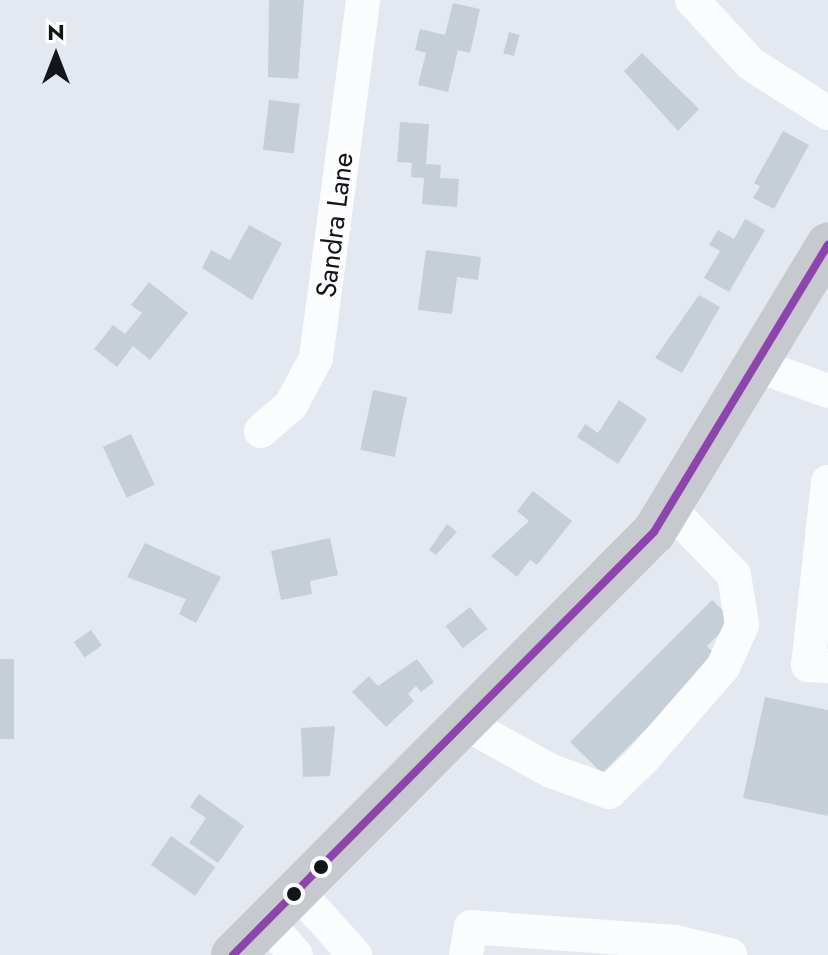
<!DOCTYPE html>
<style>
body{margin:0}
#map{position:relative;width:828px;height:955px;overflow:hidden;background:#e4e9f1;font-family:Jost,sans-serif}
div>[style]{position:absolute}
[style*='--x']{left:calc(var(--x)*1px);top:calc(var(--y)*1px);width:calc(var(--w)*1px);rotate:calc(var(--a)*1deg)}
.building>*{inset:0;background:#c6ced8;transform-origin:0 0}
.minor>*{height:34px;margin:-17px;padding:0 17px;transform-origin:17px;border-radius:17px;background:#fbfcfd}
.major>*{height:44px;margin:-22px;padding:0 22px;transform-origin:22px;border-radius:22px;background:#c6c9cd}
.bus-1>*{height:8px;margin:-4px;padding:0 4px;transform-origin:4px;border-radius:4px;background:#8e44ad}
.dots>*{width:22px;height:22px;translate:-50% -50%;box-sizing:border-box;border:4px solid #fff;border-radius:50%}
span{translate:-50% -50%;white-space:nowrap;text-align:center;line-height:1.15;-webkit-text-stroke:7px #fff;paint-order:stroke}
.street-label{font-size:28px;color:#12151a}
.north{position:absolute;left:16px;top:16px;width:80px;height:80px;-webkit-text-stroke:6px #fff;paint-order:stroke;rotate:0deg;font-size:22px;font-weight:700;line-height:32px;text-align:center;color:#12151a}
.north::after{content:'';display:block;margin:auto;width:28px;height:36px;background:#12151a;clip-path:polygon(50% 0,100% 100%,50% 72%,0 100%)}
</style>
<div id="map">
<div class="building">
<div style="clip-path:polygon(269px 0,304px 0,298px 79px,268px 77px)"></div>
<div style="clip-path:polygon(453px 3px,480px 9px,470px 53px,458px 50px,448px 92px,418px 85px,426px 53px,415px 50px,420px 29px,445px 35px)"></div>
<div style="left:509px;top:32px;width:11px;height:22px;rotate:15deg"></div>
<div style="clip-path:polygon(642px 53px,699px 109px,678px 131px,624px 71px)"></div>
<div style="left:269px;top:100px;width:31px;height:50px;rotate:7deg"></div>
<div style="clip-path:polygon(400px 122px,429px 124px,426px 164px,441px 165px,440px 178px,459px 179px,457px 207px,422px 204px,424px 178px,411px 177px,412px 163px,397px 162px)"></div>
<div style="clip-path:polygon(783px 131px,809px 145px,774px 209px,753px 198px,760px 186px,754px 183px)"></div>
<div style="clip-path:polygon(745px 219px,765px 230px,729px 292px,704px 278px,720px 251px,709px 245px,718px 230px,734px 239px)"></div>
<div style="clip-path:polygon(249px 225px,282px 243px,252px 300px,202px 268px,211px 250px,230px 260px)"></div>
<div style="clip-path:polygon(426px 250px,481px 257px,478px 280px,457px 277px,452px 314px,418px 310px)"></div>
<div style="clip-path:polygon(149px 282px,188px 313px,150px 360px,133px 346px,117px 367px,94px 349px,113px 325px,125px 334px,142px 313px,131px 305px)"></div>
<div style="clip-path:polygon(699px 295px,720px 307px,682px 373px,655px 358px)"></div>
<div style="left:373px;top:390px;width:35px;height:61px;rotate:12deg"></div>
<div style="clip-path:polygon(619px 400px,647px 419px,618px 464px,577px 437px,585px 424px,598px 433px)"></div>
<div style="left:131px;top:434px;width:56px;height:31px;rotate:65deg"></div>
<div style="clip-path:polygon(533px 491px,572px 521px,537px 565px,530px 560px,517px 577px,491px 556px,529px 521px,517px 511px)"></div>
<div style="clip-path:polygon(447px 524px,457px 532px,436px 555px,429px 550px)"></div>
<div style="clip-path:polygon(330px 538px,338px 575px,310px 581px,312px 594px,281px 600px,271px 551px)"></div>
<div style="clip-path:polygon(145px 543px,221px 577px,196px 623px,179px 614px,186px 599px,127px 577px)"></div>
<div style="clip-path:polygon(712px 600px,733px 620px,707px 646px,718px 657px,602px 773px,570px 742px)"></div>
<div style="left:470px;top:607px;width:28px;height:31px;rotate:52deg"></div>
<div style="left:91px;top:630px;width:19px;height:21px;rotate:55deg"></div>
<div style="left:0;top:659px;width:14px;height:80px"></div>
<div style="clip-path:polygon(417px 659px,434px 682px,421px 692px,416px 686px,408px 694px,414px 701px,386px 727px,352px 692px,369px 676px,378px 686px)"></div>
<div style="clip-path:polygon(765px 697px,828px 710px,828px 816px,743px 798px)"></div>
<div style="clip-path:polygon(335px 726px,330px 776px,303px 777px,301px 728px)"></div>
<div style="clip-path:polygon(199px 794px,244px 826px,218px 863px,189px 843px,206px 818px,190px 807px)"></div>
<div style="left:171px;top:836px;width:54px;height:35px;rotate:35deg"></div>
</div>
<div class="minor">
<div style="--x:692;--y:0;--w:87;--a:47.3"></div>
<div style="--x:751;--y:64;--w:91;--a:32.5"></div>
<div style="--x:759;--y:366;--w:73;--a:19.9"></div>
<div style="--x:261;--y:431;--w:40;--a:-41"></div>
<div style="--x:291;--y:405;--w:53;--a:-62"></div>
<div style="--x:316;--y:358;--w:361;--a:-82.5"></div>
<div style="--x:828;--y:482;--w:184;--a:96.2"></div>
<div style="--x:808;--y:665;--w:20;--a:3"></div>
<div style="--x:468;--y:725;--w:95;--a:29"></div>
<div style="--x:551;--y:771;--w:62;--a:19.9"></div>
<div style="--x:609;--y:792;--w:47;--a:-44.1"></div>
<div style="--x:643;--y:759;--w:122;--a:-49"></div>
<div style="--x:723;--y:667;--w:46;--a:-65.7"></div>
<div style="--x:742;--y:625;--w:51;--a:-99.1"></div>
<div style="--x:734;--y:575;--w:91;--a:-134.1"></div>
<div style="--x:298;--y:892;--w:85;--a:47.9"></div>
<div style="--x:267;--y:923;--w:43;--a:47.8"></div>
<div style="--x:466;--y:955;--w:28;--a:-80"></div>
<div style="--x:471;--y:927;--w:205;--a:4.2"></div>
<div style="--x:675;--y:942;--w:57;--a:13.3"></div>
</div>
<div class="major">
<div style="--x:233;--y:955;--w:597;--a:-45.14"></div>
<div style="--x:654;--y:532;--w:336;--a:-58.8"></div>
</div>
<div class="bus-1">
<div style="--x:233;--y:955;--w:597;--a:-45.14"></div>
<div style="--x:654;--y:532;--w:336;--a:-58.8"></div>
</div>
<div class="dots">
<div style="left:321px;top:867px;background:#12151a"></div>
<div style="left:294px;top:894px;background:#12151a"></div>
</div>
<div class="street-label">
<span style="left:335px;top:225px;rotate:-83deg">Sandra Lane</span>
</div>
<div class="north">N</div>
</div>
